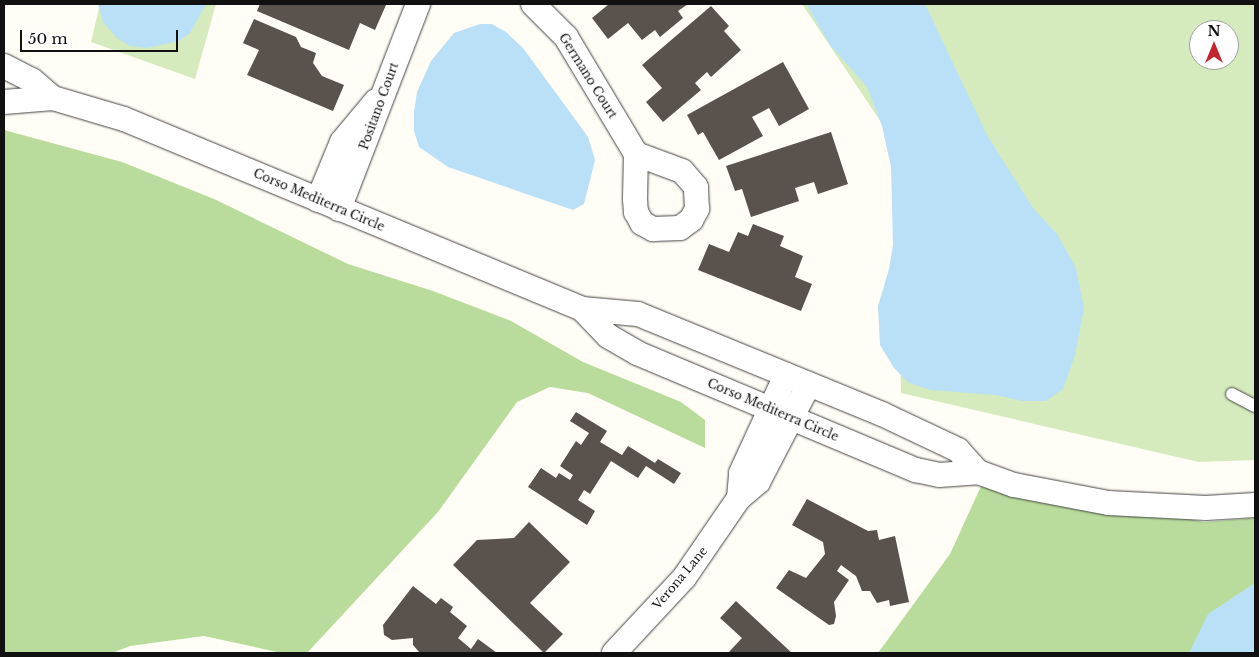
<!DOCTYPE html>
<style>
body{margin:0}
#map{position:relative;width:1259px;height:657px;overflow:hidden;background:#fffdf5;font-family:"Libre Baskerville",serif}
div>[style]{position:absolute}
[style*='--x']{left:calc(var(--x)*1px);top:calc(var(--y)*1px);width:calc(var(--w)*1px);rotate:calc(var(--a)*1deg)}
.green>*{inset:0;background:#d5ebbd}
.forest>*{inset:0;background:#b9dc9c}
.water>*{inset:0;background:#b9e0f7}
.building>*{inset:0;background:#5a524d}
.roads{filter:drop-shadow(0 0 1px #444) drop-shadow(0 0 1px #444)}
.service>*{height:12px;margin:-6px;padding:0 6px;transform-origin:6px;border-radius:6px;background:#fff}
.minor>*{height:24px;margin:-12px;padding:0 12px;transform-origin:12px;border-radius:12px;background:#fff}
span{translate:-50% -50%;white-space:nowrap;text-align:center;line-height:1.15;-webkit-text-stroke:5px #fff;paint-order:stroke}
.street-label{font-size:12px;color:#111}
.frame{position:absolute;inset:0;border:5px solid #111;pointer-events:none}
.north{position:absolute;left:1189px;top:20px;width:50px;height:50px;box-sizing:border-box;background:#fff;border:1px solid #a0a0a0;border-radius:50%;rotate:0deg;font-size:14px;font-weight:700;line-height:20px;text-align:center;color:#111}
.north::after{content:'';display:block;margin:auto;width:18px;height:22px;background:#c4262e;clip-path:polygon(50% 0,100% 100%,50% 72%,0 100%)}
.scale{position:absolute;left:20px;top:30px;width:158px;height:22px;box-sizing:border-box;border:2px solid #111;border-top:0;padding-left:6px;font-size:15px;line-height:18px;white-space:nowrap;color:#111;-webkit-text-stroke:4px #fff;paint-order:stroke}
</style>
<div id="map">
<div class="green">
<div style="clip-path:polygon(100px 4px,216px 4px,195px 79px,91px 42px)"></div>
<div style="clip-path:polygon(evenodd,802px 4px,1255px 4px,1255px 460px,1199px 462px,901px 393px,897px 146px,802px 4px,1199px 30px,1229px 30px,1229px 60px,1199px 60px,1199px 30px)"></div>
</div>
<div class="forest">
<div style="clip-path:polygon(4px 130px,122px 162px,214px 199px,348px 264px,433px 291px,511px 321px,583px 362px,681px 402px,705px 420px,705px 448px,588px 393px,550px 387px,517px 402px,438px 512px,307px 653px,282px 653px,204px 636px,130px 646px,112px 653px,4px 653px)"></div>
<div style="clip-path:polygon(988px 471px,1059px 494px,1204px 522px,1255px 518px,1255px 653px,878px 653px,950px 554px)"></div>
</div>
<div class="water">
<div style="clip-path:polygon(98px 4px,206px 4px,190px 33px,179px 41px,147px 48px,130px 46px,117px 38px,103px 22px)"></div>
<div style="clip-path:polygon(806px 4px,925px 4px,987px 135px,1033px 208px,1057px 234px,1076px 268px,1084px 308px,1075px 355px,1063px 389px,1046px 401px,1022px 401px,995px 395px,931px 390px,909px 383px,894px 368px,880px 345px,878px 306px,889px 269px,893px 245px,891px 167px,882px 126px,867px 87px,830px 45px)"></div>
<div style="clip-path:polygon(480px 24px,492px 24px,506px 32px,523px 48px,588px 137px,595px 160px,584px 204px,573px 210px,448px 167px,419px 147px,414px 131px,414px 112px,417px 92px,431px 61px,454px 33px)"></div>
<div style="clip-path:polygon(1255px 583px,1255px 653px,1189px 653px,1208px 614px)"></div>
</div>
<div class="building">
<div style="clip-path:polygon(260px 4px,384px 4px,386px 5px,375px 30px,360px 23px,349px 50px,257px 11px)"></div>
<div style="clip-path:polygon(609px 4px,688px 4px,678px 11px,683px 18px,660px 37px,655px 30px,642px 40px,628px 23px,608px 39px,592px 18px)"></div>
<div style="clip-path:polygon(711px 6px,729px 26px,724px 31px,741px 50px,711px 77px,707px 72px,695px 83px,701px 90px,663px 122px,646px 102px,662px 88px,642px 65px)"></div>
<div style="clip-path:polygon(254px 19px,296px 37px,301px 47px,316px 53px,313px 63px,322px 76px,344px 85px,333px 111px,247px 75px,259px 50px,243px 43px)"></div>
<div style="clip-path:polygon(783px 62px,809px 109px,779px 126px,769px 108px,752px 117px,763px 136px,719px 160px,703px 132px,698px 135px,687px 115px)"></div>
<div style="clip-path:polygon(831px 132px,848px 184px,818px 194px,814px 182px,795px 188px,799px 201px,751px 217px,742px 189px,735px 191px,726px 166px)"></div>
<div style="clip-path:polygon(753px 224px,784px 236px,780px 246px,803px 256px,795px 277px,812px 284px,801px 311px,698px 270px,709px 244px,729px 252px,738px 232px,748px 236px)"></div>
<div style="clip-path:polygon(576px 412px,607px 431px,600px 442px,622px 455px,628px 446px,655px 463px,658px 459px,681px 473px,674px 484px,646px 466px,638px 478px,611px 461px,590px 494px,584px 490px,578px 500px,595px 511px,587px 525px,528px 487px,541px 468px,556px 478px,559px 473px,570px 480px,573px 475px,560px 466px,576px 441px,581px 445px,589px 433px,570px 421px)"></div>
<div style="clip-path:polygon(807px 499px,868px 531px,877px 530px,879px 540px,895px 536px,909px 602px,890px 606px,889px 600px,877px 603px,870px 591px,862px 591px,856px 576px,841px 565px,837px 571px,849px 580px,834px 602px,836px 616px,834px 624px,829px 625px,776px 588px,789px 570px,806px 578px,825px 554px,823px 542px,792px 525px)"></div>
<div style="clip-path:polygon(529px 522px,570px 562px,530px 603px,563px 634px,544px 653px,453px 565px,477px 540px,514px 538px)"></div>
<div style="clip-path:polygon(413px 586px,436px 604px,441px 598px,453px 607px,450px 612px,467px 626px,458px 638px,471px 649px,478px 639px,497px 653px,420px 653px,413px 645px,413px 638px,392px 640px,384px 635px,383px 625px)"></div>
<div style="clip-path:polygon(736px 601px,792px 653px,728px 653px,742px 638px,720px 618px)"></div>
</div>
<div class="roads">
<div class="service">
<div style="--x:1232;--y:394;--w:26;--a:28"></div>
</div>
<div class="minor">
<div style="--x:533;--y:4;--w:47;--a:45"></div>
<div style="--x:566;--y:37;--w:136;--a:59.1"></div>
<div style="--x:636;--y:154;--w:45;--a:91.3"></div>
<div style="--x:635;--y:199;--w:13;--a:86"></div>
<div style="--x:636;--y:212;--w:13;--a:61"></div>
<div style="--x:642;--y:223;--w:13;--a:29"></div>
<div style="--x:653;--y:229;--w:27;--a:-2"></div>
<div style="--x:680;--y:228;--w:14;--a:-36"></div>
<div style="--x:691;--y:220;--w:13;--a:-61"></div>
<div style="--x:697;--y:209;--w:22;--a:-93"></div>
<div style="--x:696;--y:187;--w:21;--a:-131"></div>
<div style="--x:682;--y:171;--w:49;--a:-159.7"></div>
<div style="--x:4;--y:66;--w:31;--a:27"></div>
<div style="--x:32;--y:80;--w:28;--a:41"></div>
<div style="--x:4;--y:102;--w:49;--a:-4.7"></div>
<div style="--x:53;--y:98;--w:74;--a:16.5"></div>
<div style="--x:124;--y:119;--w:496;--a:22.5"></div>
<div style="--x:582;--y:309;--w:56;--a:5.1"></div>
<div style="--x:638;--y:314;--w:264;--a:22.3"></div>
<div style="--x:882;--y:414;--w:84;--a:25.3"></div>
<div style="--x:958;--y:450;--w:30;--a:48"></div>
<div style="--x:318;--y:200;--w:63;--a:-67.5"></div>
<div style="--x:342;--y:142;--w:53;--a:-50.3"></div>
<div style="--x:339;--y:209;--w:220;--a:-68.9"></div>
<div style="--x:582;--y:309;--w:37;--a:46"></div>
<div style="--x:608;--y:336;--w:34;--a:30"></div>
<div style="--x:637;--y:353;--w:303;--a:22.8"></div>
<div style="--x:916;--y:470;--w:24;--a:12"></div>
<div style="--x:939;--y:475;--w:39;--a:-4"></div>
<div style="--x:978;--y:472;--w:38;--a:20"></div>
<div style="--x:1014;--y:485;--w:96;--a:10.8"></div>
<div style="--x:1108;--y:503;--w:98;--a:2.9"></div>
<div style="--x:1206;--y:508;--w:49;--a:-3.5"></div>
<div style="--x:739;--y:498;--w:25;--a:-85"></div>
<div style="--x:741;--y:473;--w:108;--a:-65.3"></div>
<div style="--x:614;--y:653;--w:103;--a:-47"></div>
<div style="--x:684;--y:578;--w:97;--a:-55.5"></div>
<div style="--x:739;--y:498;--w:25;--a:-40"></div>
<div style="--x:758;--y:482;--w:110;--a:-62.5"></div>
</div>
</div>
<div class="street-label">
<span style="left:588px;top:76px;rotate:58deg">Germano Court</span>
<span style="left:379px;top:106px;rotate:-70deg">Positano Court</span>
<span style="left:319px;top:200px;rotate:23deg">Corso Mediterra Circle</span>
<span style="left:773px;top:410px;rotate:23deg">Corso Mediterra Circle</span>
<span style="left:680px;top:578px;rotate:-50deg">Verona Lane</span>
</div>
<div class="frame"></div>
<div class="north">N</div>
<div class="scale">50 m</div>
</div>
